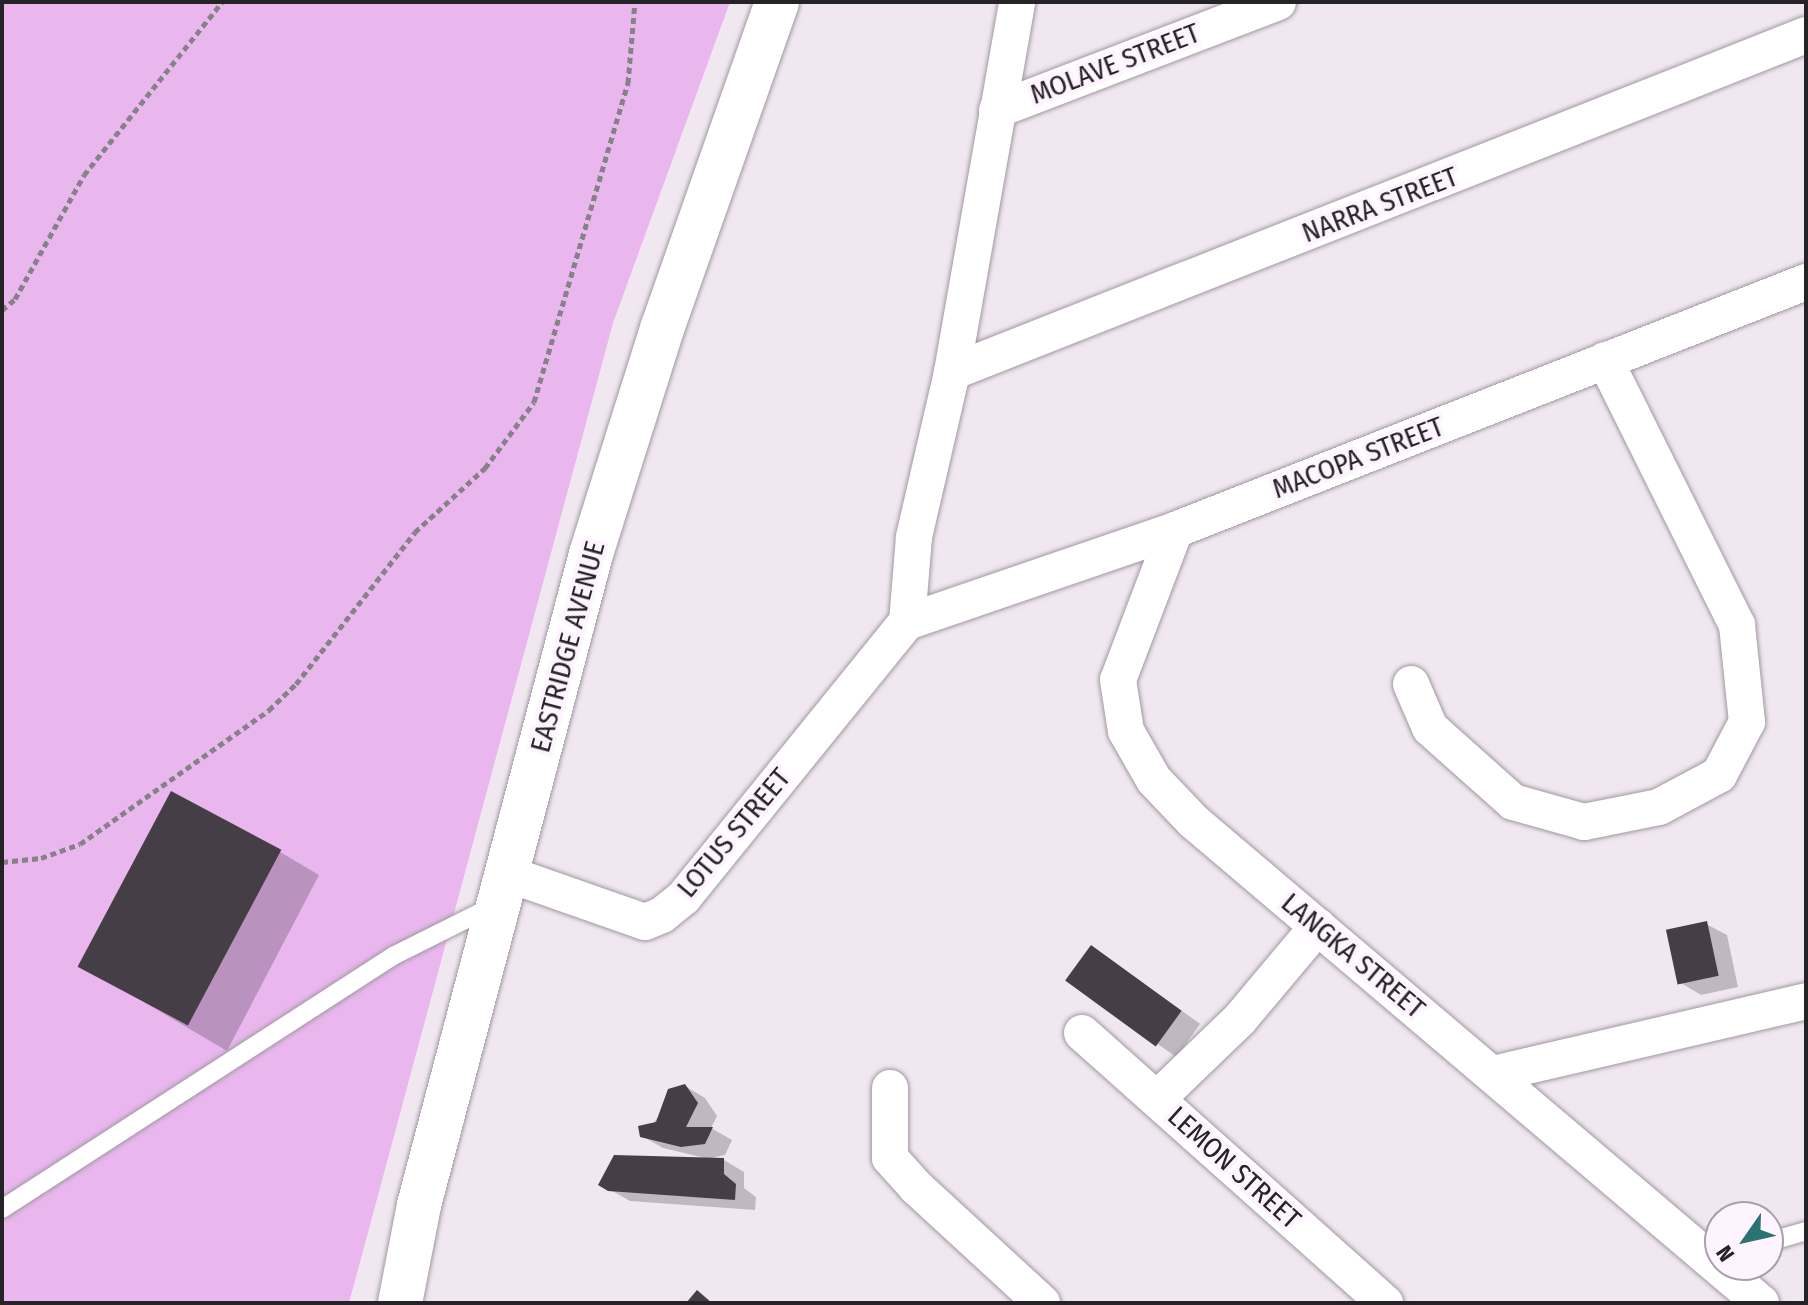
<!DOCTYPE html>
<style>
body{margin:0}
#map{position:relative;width:1808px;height:1305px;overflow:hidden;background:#f1e7f1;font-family:"Fira Sans Condensed",sans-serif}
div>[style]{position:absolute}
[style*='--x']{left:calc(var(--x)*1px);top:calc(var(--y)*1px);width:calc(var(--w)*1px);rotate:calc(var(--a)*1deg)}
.green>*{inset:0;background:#e9b7ee}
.shadow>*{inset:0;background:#0003;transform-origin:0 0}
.building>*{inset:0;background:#463e47;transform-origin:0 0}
.path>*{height:5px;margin-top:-2.5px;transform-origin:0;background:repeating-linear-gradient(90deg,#878188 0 6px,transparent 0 10px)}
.roads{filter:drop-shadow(0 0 2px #a198a1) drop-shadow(0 0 2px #a198a1)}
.service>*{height:18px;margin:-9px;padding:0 9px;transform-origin:9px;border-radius:9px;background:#fff}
.minor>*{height:36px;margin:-18px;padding:0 18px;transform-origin:18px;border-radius:18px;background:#fff}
.tertiary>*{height:44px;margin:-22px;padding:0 22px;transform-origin:22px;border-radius:22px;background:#fff}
span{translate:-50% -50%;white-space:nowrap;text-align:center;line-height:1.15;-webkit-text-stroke:8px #fef4ff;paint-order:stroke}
.street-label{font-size:28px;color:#262327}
.frame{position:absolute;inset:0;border:4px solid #262327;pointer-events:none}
.north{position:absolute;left:1704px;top:1201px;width:80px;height:80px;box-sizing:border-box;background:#fef4ff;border:2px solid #a8a0a9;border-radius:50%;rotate:236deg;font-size:22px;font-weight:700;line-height:32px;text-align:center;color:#262327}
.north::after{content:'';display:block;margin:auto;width:28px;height:36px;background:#297372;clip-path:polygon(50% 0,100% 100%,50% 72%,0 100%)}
</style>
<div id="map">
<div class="green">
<div style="clip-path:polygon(2px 2px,730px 2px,613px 323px,349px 1303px,2px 1303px)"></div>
</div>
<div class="shadow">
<div style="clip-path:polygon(280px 852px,319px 875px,227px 1051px,88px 969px)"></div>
<div style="clip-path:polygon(1706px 924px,1727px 935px,1738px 987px,1701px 995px,1681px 983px)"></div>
<div style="left:1092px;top:948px;width:132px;height:41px;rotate:35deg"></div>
<div style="clip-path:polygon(685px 1086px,705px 1098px,717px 1116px,711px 1128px,732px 1140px,725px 1155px,706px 1159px,724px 1160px,744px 1172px,744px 1188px,756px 1197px,755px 1210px,630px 1201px,600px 1184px,705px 1158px,663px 1148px,642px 1136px)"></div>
</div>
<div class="building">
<div style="left:171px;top:791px;width:125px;height:199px;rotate:28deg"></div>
<div style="left:1707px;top:921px;width:56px;height:42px;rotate:78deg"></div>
<div style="left:1091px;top:945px;width:112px;height:44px;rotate:36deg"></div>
<div style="clip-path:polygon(685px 1084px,698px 1103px,686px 1127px,713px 1127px,705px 1144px,681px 1147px,640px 1137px,638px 1126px,656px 1122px,668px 1089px)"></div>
<div style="clip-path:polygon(614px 1155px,724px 1158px,724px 1174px,736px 1184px,735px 1200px,608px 1191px,598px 1185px)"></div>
<div style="clip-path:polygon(697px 1290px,712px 1303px,686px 1303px)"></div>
</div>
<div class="path">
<div style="--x:2;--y:310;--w:17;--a:-40"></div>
<div style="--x:15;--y:299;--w:142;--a:-60.9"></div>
<div style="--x:84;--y:175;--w:221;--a:-51.4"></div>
<div style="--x:2;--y:862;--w:39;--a:-6"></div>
<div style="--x:41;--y:858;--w:41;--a:-19.7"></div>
<div style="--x:80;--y:844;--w:232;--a:-35.3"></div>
<div style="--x:269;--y:710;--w:37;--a:-44"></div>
<div style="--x:296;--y:684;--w:193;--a:-51.9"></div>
<div style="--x:415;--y:532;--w:95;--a:-42.4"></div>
<div style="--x:485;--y:468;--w:82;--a:-53.4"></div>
<div style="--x:534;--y:402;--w:333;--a:-73.6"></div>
<div style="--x:628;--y:83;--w:81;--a:-85.1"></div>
</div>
<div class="roads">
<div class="service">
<div style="--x:2;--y:1209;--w:466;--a:-32.9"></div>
<div style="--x:393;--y:956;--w:114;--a:-26.6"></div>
<div style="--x:1768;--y:1242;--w:40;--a:-16"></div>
</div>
<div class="minor">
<div style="--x:997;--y:110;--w:301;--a:-21"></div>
<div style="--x:952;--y:372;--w:918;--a:-21.53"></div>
<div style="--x:1175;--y:530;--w:160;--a:110.8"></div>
<div style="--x:1118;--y:680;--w:52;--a:81.1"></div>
<div style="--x:1126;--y:731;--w:56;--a:60.3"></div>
<div style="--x:1154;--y:780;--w:57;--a:46.4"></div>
<div style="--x:1193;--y:821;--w:745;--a:40.32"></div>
<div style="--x:907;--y:622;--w:283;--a:-18.9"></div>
<div style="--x:1175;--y:530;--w:678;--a:-21.46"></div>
<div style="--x:907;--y:622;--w:85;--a:-85.3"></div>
<div style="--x:914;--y:537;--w:169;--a:-77"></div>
<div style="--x:952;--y:372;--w:376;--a:-80"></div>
<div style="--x:1411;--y:684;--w:48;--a:66.6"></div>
<div style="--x:1430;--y:728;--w:111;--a:41.7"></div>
<div style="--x:1513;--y:802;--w:74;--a:15.7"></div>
<div style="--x:1584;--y:822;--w:76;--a:-11.3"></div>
<div style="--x:1659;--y:807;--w:68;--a:-28.1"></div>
<div style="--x:1719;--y:775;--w:60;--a:-62.2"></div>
<div style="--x:1747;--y:722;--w:98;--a:-95.9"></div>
<div style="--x:1737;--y:625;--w:296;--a:-116.5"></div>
<div style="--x:508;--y:874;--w:145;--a:19.3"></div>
<div style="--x:645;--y:922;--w:18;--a:-22"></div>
<div style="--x:662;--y:915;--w:28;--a:-39"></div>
<div style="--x:684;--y:897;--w:354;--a:-51"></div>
<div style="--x:1082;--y:1033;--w:406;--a:41.7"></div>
<div style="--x:1493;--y:1074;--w:321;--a:-13.1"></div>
<div style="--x:890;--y:1088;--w:70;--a:90"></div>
<div style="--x:890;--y:1158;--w:40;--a:48"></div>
<div style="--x:917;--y:1188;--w:170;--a:42.6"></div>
<div style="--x:1157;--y:1099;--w:115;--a:-43.9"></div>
<div style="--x:1240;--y:1019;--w:121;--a:-50"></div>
</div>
<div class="tertiary">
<div style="--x:400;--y:1303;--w:100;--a:-79"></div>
<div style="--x:419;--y:1205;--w:673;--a:-75.2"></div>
<div style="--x:591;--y:554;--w:239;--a:-72.5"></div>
<div style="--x:663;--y:326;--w:343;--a:-70.6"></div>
</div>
</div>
<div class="street-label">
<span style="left:1115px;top:64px;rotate:-21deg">MOLAVE STREET</span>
<span style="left:1380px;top:205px;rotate:-21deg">NARRA STREET</span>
<span style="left:1358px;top:458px;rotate:-21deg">MACOPA STREET</span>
<span style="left:568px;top:647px;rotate:-75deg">EASTRIDGE AVENUE</span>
<span style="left:734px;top:833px;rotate:-50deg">LOTUS STREET</span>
<span style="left:1353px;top:956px;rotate:40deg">LANGKA STREET</span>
<span style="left:1234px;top:1168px;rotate:42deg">LEMON STREET</span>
</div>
<div class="frame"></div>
<div class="north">N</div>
</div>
